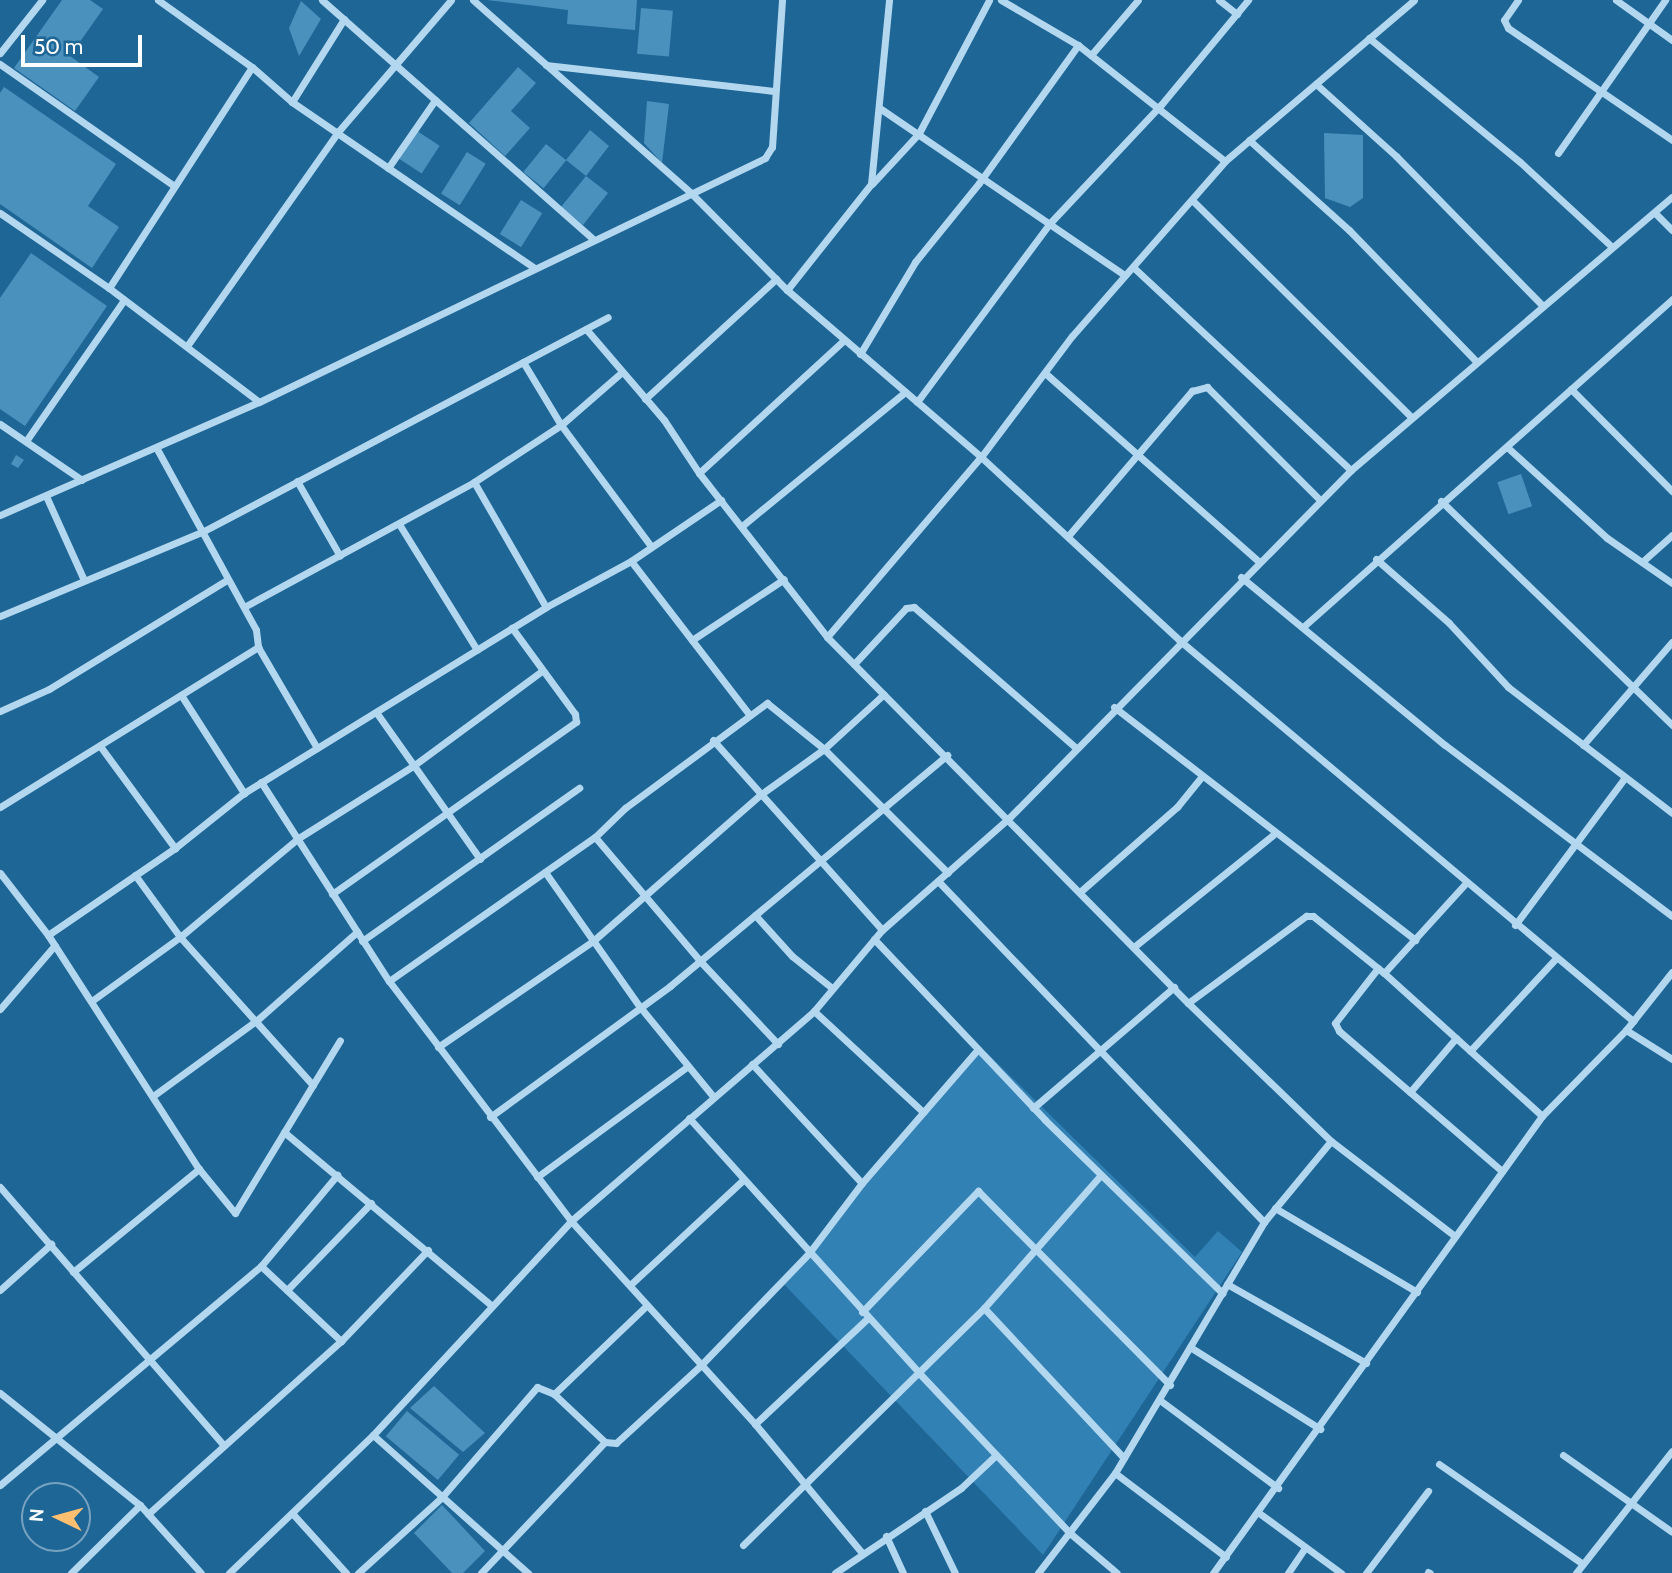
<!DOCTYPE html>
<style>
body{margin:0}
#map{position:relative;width:1672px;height:1573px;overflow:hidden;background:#1e6696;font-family:Cabin,sans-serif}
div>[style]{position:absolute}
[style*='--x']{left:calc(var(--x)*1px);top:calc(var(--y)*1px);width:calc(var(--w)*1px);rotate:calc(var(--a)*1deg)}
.green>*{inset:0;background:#3281b4}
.building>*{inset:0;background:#4a91be;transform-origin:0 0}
.minor>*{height:7px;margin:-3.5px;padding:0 3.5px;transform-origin:3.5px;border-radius:3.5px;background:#b2d7ef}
span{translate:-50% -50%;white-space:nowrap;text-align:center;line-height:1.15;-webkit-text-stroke:6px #1e6696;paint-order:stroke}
.north{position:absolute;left:21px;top:1482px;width:70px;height:70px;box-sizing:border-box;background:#1e6696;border:2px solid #78a3c0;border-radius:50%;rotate:275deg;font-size:19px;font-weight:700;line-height:28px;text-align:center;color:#fff}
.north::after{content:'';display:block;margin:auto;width:24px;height:32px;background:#febf71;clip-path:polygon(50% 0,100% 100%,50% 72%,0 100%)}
.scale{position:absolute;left:21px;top:35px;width:121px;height:32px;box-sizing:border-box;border:4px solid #fff;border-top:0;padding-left:9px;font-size:21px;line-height:24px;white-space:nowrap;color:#fff;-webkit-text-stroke:5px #1e6696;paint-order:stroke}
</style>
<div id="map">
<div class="green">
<div style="clip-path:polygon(978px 1050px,987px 1053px,1195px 1257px,1218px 1231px,1242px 1252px,1043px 1555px,781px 1281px)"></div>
</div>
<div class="building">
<div style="clip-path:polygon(62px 0,90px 0,103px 9px,70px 56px,99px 77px,75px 111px,14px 68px)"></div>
<div style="clip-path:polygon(487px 0,637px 0,635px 30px,567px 24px,568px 10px)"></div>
<div style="clip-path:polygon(301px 1px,321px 19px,299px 56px,289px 28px)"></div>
<div style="left:641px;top:8px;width:32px;height:46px;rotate:5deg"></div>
<div style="clip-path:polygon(518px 67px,536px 83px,511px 111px,530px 128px,505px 156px,469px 123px)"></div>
<div style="clip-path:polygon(4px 87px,116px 164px,88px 206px,119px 227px,92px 268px,0 204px,0 93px)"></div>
<div style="clip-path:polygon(647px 101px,669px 104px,662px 163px,644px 143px)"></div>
<div style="clip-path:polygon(590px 130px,609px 146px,586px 176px,608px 193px,583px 225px,561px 207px,586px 176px,566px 160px)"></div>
<div style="left:417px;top:131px;width:27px;height:33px;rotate:33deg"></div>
<div style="clip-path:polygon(1324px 133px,1363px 135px,1363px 198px,1350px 207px,1325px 198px)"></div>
<div style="left:546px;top:144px;width:26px;height:36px;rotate:39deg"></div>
<div style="left:467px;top:152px;width:22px;height:49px;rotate:32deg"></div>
<div style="left:521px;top:200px;width:25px;height:40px;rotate:32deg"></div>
<div style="clip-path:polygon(31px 253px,107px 306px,25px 426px,0 409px,0 298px)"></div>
<div style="clip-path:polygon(16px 455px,24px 460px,18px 468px,11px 464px)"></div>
<div style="left:1521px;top:474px;width:34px;height:25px;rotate:71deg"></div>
<div style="clip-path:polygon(434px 1386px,485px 1433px,463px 1452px,410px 1408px)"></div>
<div style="left:407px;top:1411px;width:68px;height:33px;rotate:40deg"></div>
<div style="clip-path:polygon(442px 1505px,485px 1551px,463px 1573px,452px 1573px,414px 1533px)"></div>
</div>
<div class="minor">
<div style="--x:158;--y:0;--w:115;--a:35.5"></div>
<div style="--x:252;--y:67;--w:53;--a:41.2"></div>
<div style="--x:292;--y:102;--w:292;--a:34.4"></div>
<div style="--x:322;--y:0;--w:360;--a:41.4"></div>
<div style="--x:473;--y:0;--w:291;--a:41.5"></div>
<div style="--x:691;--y:193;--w:136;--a:45.3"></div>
<div style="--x:787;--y:290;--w:256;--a:40.7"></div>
<div style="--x:981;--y:457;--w:270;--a:42.7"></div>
<div style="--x:1179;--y:640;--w:593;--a:40"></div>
<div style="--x:1001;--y:0;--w:89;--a:30.3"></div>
<div style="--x:1078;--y:45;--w:187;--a:38.3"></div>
<div style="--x:1219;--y:0;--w:23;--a:38"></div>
<div style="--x:1518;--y:0;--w:24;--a:125"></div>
<div style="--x:1504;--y:20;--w:9;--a:63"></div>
<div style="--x:1508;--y:28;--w:199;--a:34.3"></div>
<div style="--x:1616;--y:0;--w:69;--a:35.5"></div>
<div style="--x:1369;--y:38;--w:195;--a:39.4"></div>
<div style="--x:1520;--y:162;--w:125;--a:42.7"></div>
<div style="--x:0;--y:53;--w:68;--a:-51.6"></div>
<div style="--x:1091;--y:55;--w:72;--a:-49.5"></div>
<div style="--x:0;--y:64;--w:213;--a:35"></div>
<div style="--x:546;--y:65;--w:229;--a:6.5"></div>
<div style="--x:1316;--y:84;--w:108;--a:42"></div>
<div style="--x:1396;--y:156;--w:210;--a:45.6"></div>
<div style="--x:292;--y:102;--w:98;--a:-57.9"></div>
<div style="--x:881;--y:109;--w:294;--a:34.3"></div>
<div style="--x:1249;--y:140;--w:135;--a:42"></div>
<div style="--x:1349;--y:230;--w:182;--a:45.9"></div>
<div style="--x:1558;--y:153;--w:187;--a:-55"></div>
<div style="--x:388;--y:168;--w:83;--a:-55.3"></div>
<div style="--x:872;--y:184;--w:69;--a:-47.3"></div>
<div style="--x:919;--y:133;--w:150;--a:-62.2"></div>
<div style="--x:1192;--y:200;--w:307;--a:44.7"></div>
<div style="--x:0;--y:213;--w:132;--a:34.5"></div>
<div style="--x:109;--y:288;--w:188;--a:37.2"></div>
<div style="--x:1655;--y:213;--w:24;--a:45"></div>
<div style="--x:1133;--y:267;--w:298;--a:43"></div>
<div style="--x:109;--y:288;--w:263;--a:-57.1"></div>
<div style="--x:787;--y:290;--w:135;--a:-51.6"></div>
<div style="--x:871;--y:184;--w:185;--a:-84.4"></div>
<div style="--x:586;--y:329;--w:120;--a:49.4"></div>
<div style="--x:664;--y:420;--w:64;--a:56.6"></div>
<div style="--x:699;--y:473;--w:208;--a:52"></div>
<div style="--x:827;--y:637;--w:514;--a:45.39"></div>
<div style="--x:1188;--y:1003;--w:199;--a:44"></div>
<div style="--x:1331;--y:1141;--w:156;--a:37.5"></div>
<div style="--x:187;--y:346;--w:261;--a:-54.8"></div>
<div style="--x:337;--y:133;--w:175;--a:-49.4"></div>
<div style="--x:860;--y:354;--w:107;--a:-59.1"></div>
<div style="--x:915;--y:262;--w:102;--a:-51"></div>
<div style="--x:979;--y:183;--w:170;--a:-54.3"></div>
<div style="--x:523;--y:362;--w:74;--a:58.9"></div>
<div style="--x:561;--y:425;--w:151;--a:53.4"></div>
<div style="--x:1045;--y:373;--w:284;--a:41.4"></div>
<div style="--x:1571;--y:389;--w:144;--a:45.3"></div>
<div style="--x:645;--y:399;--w:178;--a:-42.5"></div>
<div style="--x:917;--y:402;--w:223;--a:-53.4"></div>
<div style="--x:1050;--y:223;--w:161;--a:-46.8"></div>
<div style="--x:1160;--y:106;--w:138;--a:-50.3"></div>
<div style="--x:0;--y:424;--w:99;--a:34.3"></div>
<div style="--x:26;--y:441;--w:172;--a:-55.2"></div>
<div style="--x:1507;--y:447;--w:135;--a:42.3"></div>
<div style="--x:1607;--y:538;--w:79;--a:34.7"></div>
<div style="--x:157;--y:449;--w:206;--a:61.3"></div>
<div style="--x:256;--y:630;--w:17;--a:83"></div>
<div style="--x:258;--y:647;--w:117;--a:59.7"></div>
<div style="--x:699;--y:473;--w:197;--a:-42.5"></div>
<div style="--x:297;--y:481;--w:86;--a:60.2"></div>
<div style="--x:474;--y:482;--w:144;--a:60.1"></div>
<div style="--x:46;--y:496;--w:90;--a:65.7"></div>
<div style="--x:1441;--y:501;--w:322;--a:44.1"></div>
<div style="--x:0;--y:515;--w:283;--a:-23.6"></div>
<div style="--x:259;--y:402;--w:562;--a:-25.74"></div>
<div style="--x:765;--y:158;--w:13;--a:-58"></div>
<div style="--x:772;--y:147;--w:147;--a:-86.1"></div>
<div style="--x:399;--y:524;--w:148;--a:58.2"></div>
<div style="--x:742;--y:526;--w:211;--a:-39.4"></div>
<div style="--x:1068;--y:536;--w:191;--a:-49.5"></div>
<div style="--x:1192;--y:391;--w:16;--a:-15"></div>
<div style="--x:1207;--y:387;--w:160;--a:45"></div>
<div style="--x:1376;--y:559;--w:97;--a:41.2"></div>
<div style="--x:1449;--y:623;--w:87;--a:47.3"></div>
<div style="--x:1508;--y:687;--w:207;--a:37.5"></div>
<div style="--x:631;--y:561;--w:193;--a:52.4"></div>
<div style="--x:1642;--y:562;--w:40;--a:-42"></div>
<div style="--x:1241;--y:577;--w:264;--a:39.5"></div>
<div style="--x:1445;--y:745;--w:284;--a:37"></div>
<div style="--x:244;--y:607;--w:262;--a:-28.5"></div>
<div style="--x:474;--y:482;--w:104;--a:-33.2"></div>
<div style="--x:561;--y:425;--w:81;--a:-41"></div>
<div style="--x:0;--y:616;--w:219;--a:-22.6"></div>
<div style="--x:202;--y:532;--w:459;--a:-27.9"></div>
<div style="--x:1303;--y:627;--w:494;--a:-41.6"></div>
<div style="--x:827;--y:637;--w:237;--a:-49.5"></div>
<div style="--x:981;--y:457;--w:151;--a:-53.1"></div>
<div style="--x:1072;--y:336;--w:232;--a:-48.8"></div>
<div style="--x:1225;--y:161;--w:248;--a:-40.4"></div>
<div style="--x:692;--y:640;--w:110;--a:-33.5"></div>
<div style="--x:854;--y:664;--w:76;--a:-47.1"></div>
<div style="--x:906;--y:608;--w:8;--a:-7"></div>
<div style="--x:914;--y:607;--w:215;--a:41"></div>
<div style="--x:181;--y:695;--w:117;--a:57.3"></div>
<div style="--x:1114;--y:707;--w:381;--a:37.7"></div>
<div style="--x:0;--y:711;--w:54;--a:-24.2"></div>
<div style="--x:49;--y:689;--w:209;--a:-31.5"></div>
<div style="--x:376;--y:712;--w:180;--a:54.7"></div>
<div style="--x:713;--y:740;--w:254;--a:48.3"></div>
<div style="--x:1583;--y:745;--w:136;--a:-49.2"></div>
<div style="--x:100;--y:746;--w:127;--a:53.7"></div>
<div style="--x:261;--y:782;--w:237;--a:57.3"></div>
<div style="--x:389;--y:981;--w:301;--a:52.8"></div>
<div style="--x:571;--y:1221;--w:274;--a:47.8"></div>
<div style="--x:755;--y:1424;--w:168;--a:50.3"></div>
<div style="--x:0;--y:807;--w:304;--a:-31.8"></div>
<div style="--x:595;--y:837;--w:162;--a:49.7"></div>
<div style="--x:700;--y:961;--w:114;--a:46.8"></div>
<div style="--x:545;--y:872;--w:165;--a:54.9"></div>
<div style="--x:640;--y:1007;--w:114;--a:50.7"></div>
<div style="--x:0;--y:873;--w:78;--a:52.3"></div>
<div style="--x:48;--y:935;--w:278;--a:57.2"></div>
<div style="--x:199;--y:1169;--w:57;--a:50.7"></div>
<div style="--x:235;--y:1213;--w:202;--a:-58.7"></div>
<div style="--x:135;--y:875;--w:77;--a:54"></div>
<div style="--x:180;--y:937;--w:199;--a:48.1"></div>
<div style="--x:938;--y:881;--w:472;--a:46.3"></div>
<div style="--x:1081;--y:891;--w:128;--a:-41.2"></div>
<div style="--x:1177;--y:807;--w:38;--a:-51"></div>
<div style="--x:332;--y:894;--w:299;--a:-35.2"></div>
<div style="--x:576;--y:722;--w:8;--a:-97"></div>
<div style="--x:575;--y:714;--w:107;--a:-126.2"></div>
<div style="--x:755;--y:915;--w:55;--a:47.9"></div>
<div style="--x:792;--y:956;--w:51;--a:38.7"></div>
<div style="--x:1515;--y:925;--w:182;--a:-53.3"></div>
<div style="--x:48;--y:935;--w:154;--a:-34.4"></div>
<div style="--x:175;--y:848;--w:88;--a:-38.6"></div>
<div style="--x:244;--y:793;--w:355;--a:-31.6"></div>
<div style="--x:546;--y:607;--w:97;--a:-28.4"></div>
<div style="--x:631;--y:561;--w:109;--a:-34.1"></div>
<div style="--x:874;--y:939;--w:249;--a:46.6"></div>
<div style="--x:1045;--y:1120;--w:248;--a:44.3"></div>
<div style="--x:362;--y:941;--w:266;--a:-35.2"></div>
<div style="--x:1135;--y:946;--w:177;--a:-38.8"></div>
<div style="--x:1378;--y:968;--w:70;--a:128"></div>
<div style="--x:1335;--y:1023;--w:9;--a:63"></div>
<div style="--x:1339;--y:1031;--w:215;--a:40.7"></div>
<div style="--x:1384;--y:973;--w:120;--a:-47.7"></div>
<div style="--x:389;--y:981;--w:251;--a:-35"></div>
<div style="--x:595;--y:837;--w:42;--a:-44"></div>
<div style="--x:625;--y:808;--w:177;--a:-36.5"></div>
<div style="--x:767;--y:703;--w:73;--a:38.9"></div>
<div style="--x:824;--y:749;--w:175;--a:45"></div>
<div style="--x:93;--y:1000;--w:107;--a:-35.9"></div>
<div style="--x:180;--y:937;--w:153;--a:-39.9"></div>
<div style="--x:297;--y:839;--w:137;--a:-32.2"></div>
<div style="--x:413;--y:766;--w:160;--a:-36.4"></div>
<div style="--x:1188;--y:1003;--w:147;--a:-36.4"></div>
<div style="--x:1306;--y:916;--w:7;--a:0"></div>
<div style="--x:1313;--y:916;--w:91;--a:38.8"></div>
<div style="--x:1384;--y:973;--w:213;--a:42.1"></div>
<div style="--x:0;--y:1009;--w:84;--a:-49.3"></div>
<div style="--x:814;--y:1011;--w:149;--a:42.8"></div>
<div style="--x:1626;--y:1030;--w:54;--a:32.2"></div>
<div style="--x:438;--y:1047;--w:188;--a:-34.4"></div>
<div style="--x:593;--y:941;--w:222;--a:-41.2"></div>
<div style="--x:760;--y:795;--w:79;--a:-35.7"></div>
<div style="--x:824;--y:749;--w:81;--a:-42.5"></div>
<div style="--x:1470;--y:1051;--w:127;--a:-47.2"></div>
<div style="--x:752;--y:1064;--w:162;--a:47.3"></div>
<div style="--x:1410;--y:1092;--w:71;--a:-49.6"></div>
<div style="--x:153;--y:1096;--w:127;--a:-36.1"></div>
<div style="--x:256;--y:1021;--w:135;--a:-41.4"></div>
<div style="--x:1033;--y:1108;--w:186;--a:-40.6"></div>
<div style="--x:490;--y:1117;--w:223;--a:-36"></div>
<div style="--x:670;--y:986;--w:361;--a:-39.8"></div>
<div style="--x:689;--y:1118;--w:345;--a:47.9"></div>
<div style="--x:920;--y:1374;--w:220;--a:46.7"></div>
<div style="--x:1071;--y:1534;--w:60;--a:40.3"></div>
<div style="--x:284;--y:1132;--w:268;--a:39.9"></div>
<div style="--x:537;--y:1177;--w:187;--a:-36.3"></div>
<div style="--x:0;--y:1187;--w:342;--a:49.1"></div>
<div style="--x:1275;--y:1208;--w:165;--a:30.6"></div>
<div style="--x:261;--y:1266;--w:119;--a:-50.1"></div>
<div style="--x:73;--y:1272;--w:163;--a:-39.3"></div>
<div style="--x:1227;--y:1284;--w:160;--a:29.6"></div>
<div style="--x:630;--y:1285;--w:153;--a:-42.9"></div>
<div style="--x:0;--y:1290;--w:69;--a:-42"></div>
<div style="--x:287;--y:1290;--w:121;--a:-46"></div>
<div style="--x:984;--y:1308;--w:205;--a:47"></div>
<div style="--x:862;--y:1312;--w:168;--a:-46.2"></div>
<div style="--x:978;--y:1191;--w:273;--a:45.3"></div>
<div style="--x:1190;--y:1347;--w:154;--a:32.2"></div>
<div style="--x:0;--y:1393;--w:179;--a:38.7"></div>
<div style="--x:140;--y:1505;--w:91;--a:48.1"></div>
<div style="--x:554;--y:1394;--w:127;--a:-43.7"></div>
<div style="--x:1161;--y:1401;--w:146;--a:36.6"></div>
<div style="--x:755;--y:1424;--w:155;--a:-43.2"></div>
<div style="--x:373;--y:1435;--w:208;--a:41.7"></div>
<div style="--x:1563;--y:1455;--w:133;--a:35.2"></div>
<div style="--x:1439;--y:1464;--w:175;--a:34.8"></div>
<div style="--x:1115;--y:1473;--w:139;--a:37.1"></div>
<div style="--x:0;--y:1485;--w:341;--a:-40"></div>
<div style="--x:261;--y:1266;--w:110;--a:43.2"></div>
<div style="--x:925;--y:1511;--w:69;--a:64.2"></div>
<div style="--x:292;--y:1513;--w:81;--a:48"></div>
<div style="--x:1259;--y:1513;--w:102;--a:36.2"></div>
<div style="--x:148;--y:1514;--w:259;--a:-41.9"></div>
<div style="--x:341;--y:1341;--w:126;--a:-46.3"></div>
<div style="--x:886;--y:1536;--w:41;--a:65.3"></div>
<div style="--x:743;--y:1545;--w:338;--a:-44.5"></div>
<div style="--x:984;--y:1308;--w:177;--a:-48.7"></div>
<div style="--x:1428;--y:1572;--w:2;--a:27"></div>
<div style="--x:71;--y:1573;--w:97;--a:-44.6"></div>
<div style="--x:229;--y:1573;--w:199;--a:-43.8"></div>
<div style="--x:373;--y:1435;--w:292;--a:-47.2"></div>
<div style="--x:571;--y:1221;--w:321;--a:-40.8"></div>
<div style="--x:814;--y:1011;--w:106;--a:-50"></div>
<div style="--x:882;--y:930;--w:169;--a:-41.4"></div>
<div style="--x:1009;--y:818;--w:488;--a:-45.5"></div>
<div style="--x:1351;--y:470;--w:421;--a:-40.4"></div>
<div style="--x:358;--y:1573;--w:112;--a:-42.1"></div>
<div style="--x:441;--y:1498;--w:147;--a:-49.1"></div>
<div style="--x:537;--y:1387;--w:18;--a:22"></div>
<div style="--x:554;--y:1394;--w:70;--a:43.3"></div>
<div style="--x:605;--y:1442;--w:11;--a:5"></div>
<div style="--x:616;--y:1443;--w:115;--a:-42.5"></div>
<div style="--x:701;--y:1365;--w:156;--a:-46"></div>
<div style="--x:809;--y:1253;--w:88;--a:-52.9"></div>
<div style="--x:862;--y:1183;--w:177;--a:-49.1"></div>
<div style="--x:481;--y:1573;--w:180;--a:-46.6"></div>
<div style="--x:835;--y:1573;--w:152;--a:-34"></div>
<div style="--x:961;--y:1488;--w:48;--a:-43.3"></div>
<div style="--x:1038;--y:1573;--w:126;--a:-52.4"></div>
<div style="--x:1115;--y:1473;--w:292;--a:-59.3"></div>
<div style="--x:1264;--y:1222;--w:105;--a:-50.4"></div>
<div style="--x:1213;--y:1573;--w:563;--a:-54.25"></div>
<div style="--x:1542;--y:1116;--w:120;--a:-45.7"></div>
<div style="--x:1626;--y:1030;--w:74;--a:-51.6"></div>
<div style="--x:1288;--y:1573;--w:30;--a:-56"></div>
<div style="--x:1366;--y:1573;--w:103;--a:-52.9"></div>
<div style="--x:1576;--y:1573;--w:155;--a:-51.8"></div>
</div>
<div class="north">N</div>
<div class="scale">50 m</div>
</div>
